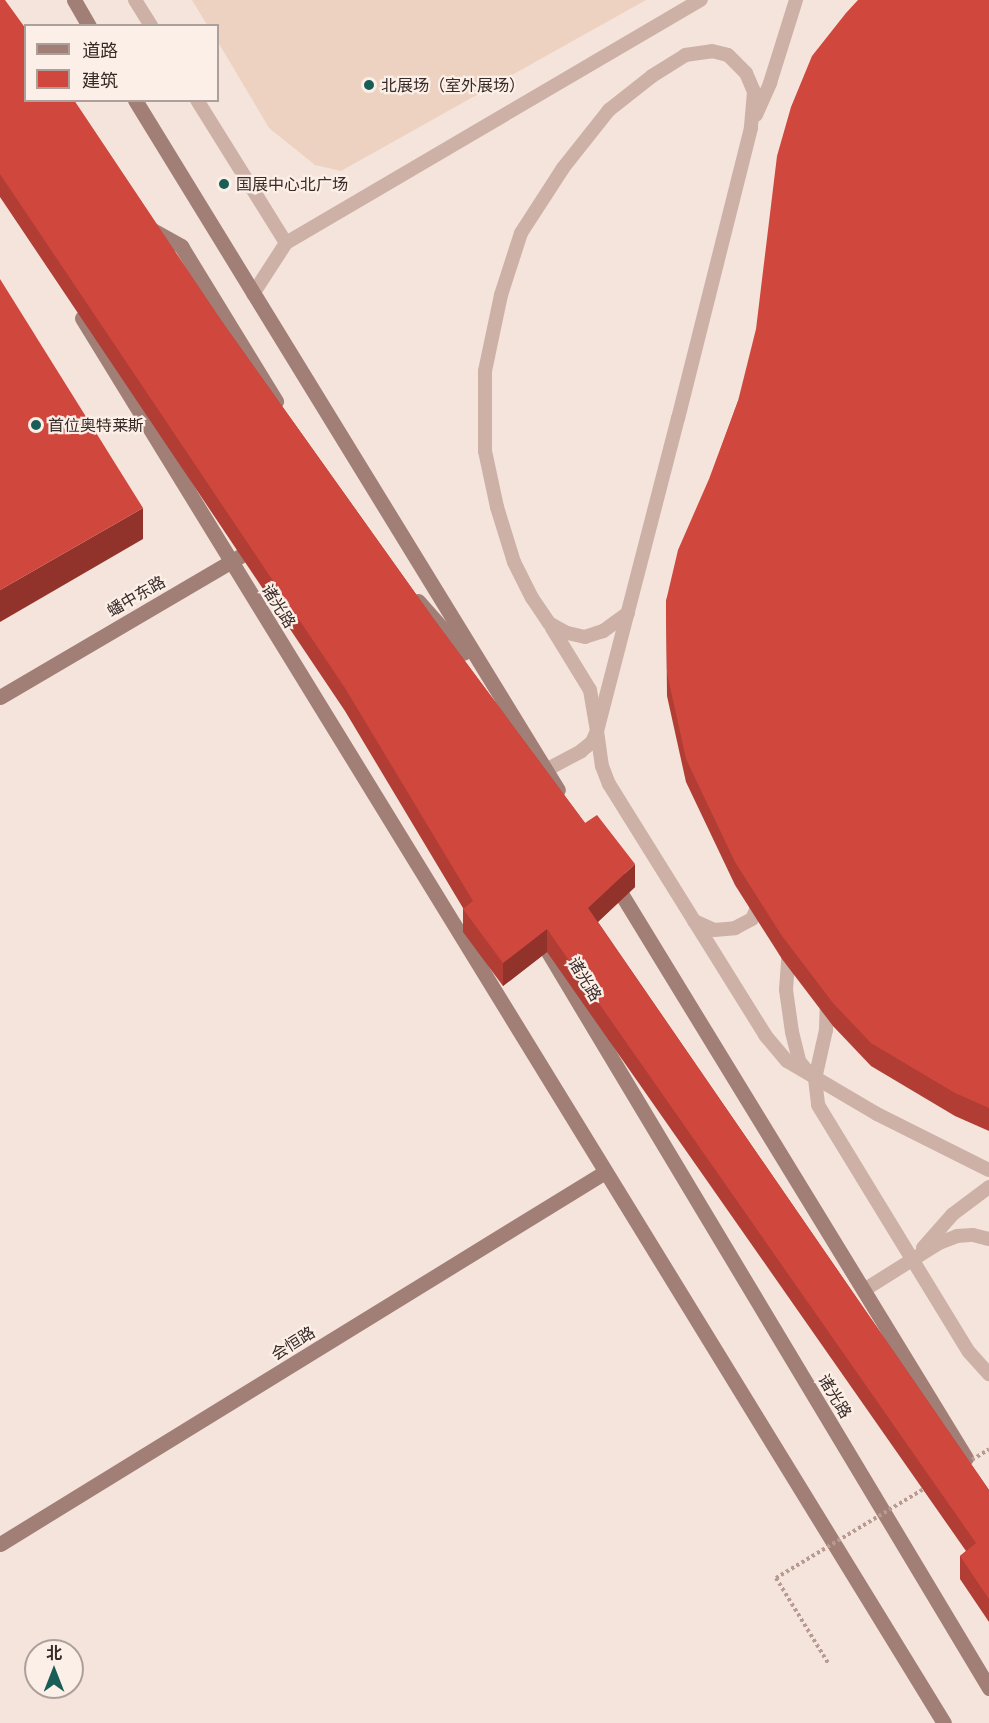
<!DOCTYPE html>
<meta charset="utf-8">
<style>
body{margin:0}
#map{position:relative;width:989px;height:1723px;overflow:hidden;background:#f4e4db;font-family:Barlow,"Noto Sans SC",sans-serif}
div>[style]{position:absolute}
[style*='--x']{left:calc(var(--x)*1px);top:calc(var(--y)*1px);width:calc(var(--w)*1px);rotate:calc(var(--a)*1deg)}
.plaza>*{inset:0;background:#edd2c1}
.path>*{height:4px;margin-top:-2px;transform-origin:0;background:repeating-linear-gradient(90deg,#b99a90 0 3px,transparent 0 6px)}
.lane>*{height:14px;margin:-7px;padding:0 7px;transform-origin:7px;border-radius:7px;background:#cdb1a6}
.secondary>*{height:15px;margin:-7.5px;padding:0 7.5px;transform-origin:7.5px;border-radius:7.5px;background:#a17f77}
.path-bridge>*{height:4px;margin-top:-2px;transform-origin:0;background:repeating-linear-gradient(90deg,#b99a90 0 3px,transparent 0 6px)}
.wall>*{inset:0;background:#b23d34}
.shaded-wall>*{inset:0;background:#91322b}
.building>*{inset:0;background:#cf473d}
.dots>*{width:16px;height:16px;translate:-50% -50%;box-sizing:border-box;border:3px solid #fbefe8;border-radius:50%}
span{translate:-50% -50%;white-space:nowrap;text-align:center;line-height:1.15;-webkit-text-stroke:4.5px #fbefe8;paint-order:stroke}
.poi-label{font-size:16px;color:#382a27}
.left{translate:0 -50%;text-align:left}
.street-label{font-size:16px;color:#382a27}
.legend{position:absolute;left:24px;top:24px;width:195px;height:78px;box-sizing:border-box;background:#fbefe8;border:2px solid #ada09b;margin:0;padding:8px 10px;list-style:none;font-size:18px;color:#382a27}
.legend li{display:flex;align-items:center;gap:12px;height:30px}
.legend b{width:30px;border:2px solid #ada09b}
.north{position:absolute;left:24px;top:1639px;width:60px;height:60px;box-sizing:border-box;background:#fbefe8;border:2px solid #ada09b;border-radius:50%;rotate:0deg;font-size:16px;font-weight:700;line-height:24px;text-align:center;color:#382a27}
.north::after{content:'';display:block;margin:auto;width:21px;height:27px;background:#195e56;clip-path:polygon(50% 0,100% 100%,50% 72%,0 100%)}
</style>
<div id="map">
<div class="plaza">
<div style="clip-path:polygon(192px 0,646px 0,341px 171px,315px 165px,269px 128px,218px 42px,218px 26px,207px 25px)"></div>
</div>
<div class="path">
<div style="--x:776;--y:1578;--w:100;--a:58.5"></div>
</div>
<div class="lane">
<div style="--x:135;--y:0;--w:31;--a:58"></div>
<div style="--x:197;--y:100;--w:168;--a:58.1"></div>
<div style="--x:756;--y:115;--w:35;--a:-66"></div>
<div style="--x:770;--y:83;--w:87;--a:-72.6"></div>
<div style="--x:253;--y:294;--w:61;--a:-57.1"></div>
<div style="--x:286;--y:243;--w:481;--a:-30.4"></div>
<div style="--x:628;--y:613;--w:31;--a:144"></div>
<div style="--x:603;--y:631;--w:19;--a:162"></div>
<div style="--x:585;--y:637;--w:18;--a:-167"></div>
<div style="--x:567;--y:633;--w:21;--a:-151"></div>
<div style="--x:549;--y:623;--w:30;--a:-124"></div>
<div style="--x:532;--y:598;--w:40;--a:-116.6"></div>
<div style="--x:514;--y:562;--w:58;--a:-107.2"></div>
<div style="--x:497;--y:507;--w:57;--a:-102.1"></div>
<div style="--x:485;--y:451;--w:80;--a:-90"></div>
<div style="--x:485;--y:371;--w:78;--a:-78.1"></div>
<div style="--x:501;--y:295;--w:65;--a:-72.1"></div>
<div style="--x:521;--y:233;--w:77;--a:-57.1"></div>
<div style="--x:563;--y:168;--w:74;--a:-51.6"></div>
<div style="--x:609;--y:110;--w:55;--a:-38.3"></div>
<div style="--x:652;--y:76;--w:39;--a:-32"></div>
<div style="--x:685;--y:55;--w:27;--a:-8"></div>
<div style="--x:712;--y:51;--w:16;--a:14"></div>
<div style="--x:728;--y:55;--w:25;--a:45"></div>
<div style="--x:746;--y:73;--w:21;--a:67"></div>
<div style="--x:754;--y:92;--w:36;--a:95"></div>
<div style="--x:751;--y:128;--w:299;--a:104.1"></div>
<div style="--x:678;--y:418;--w:323;--a:104.5"></div>
<div style="--x:597;--y:731;--w:35;--a:82"></div>
<div style="--x:602;--y:766;--w:19;--a:69"></div>
<div style="--x:609;--y:784;--w:296;--a:58.1"></div>
<div style="--x:765;--y:1035;--w:34;--a:50"></div>
<div style="--x:787;--y:1061;--w:104;--a:30.5"></div>
<div style="--x:877;--y:1114;--w:125;--a:26.6"></div>
<div style="--x:546;--y:770;--w:40;--a:-28"></div>
<div style="--x:581;--y:751;--w:14;--a:-39"></div>
<div style="--x:592;--y:742;--w:12;--a:-66"></div>
<div style="--x:597;--y:731;--w:42;--a:-99.7"></div>
<div style="--x:590;--y:690;--w:73;--a:-121.5"></div>
<div style="--x:694;--y:921;--w:22;--a:24"></div>
<div style="--x:714;--y:930;--w:21;--a:-5"></div>
<div style="--x:735;--y:928;--w:19;--a:-28"></div>
<div style="--x:752;--y:919;--w:22;--a:-66"></div>
<div style="--x:789;--y:948;--w:42;--a:94.1"></div>
<div style="--x:786;--y:990;--w:42;--a:81.9"></div>
<div style="--x:792;--y:1032;--w:30;--a:76"></div>
<div style="--x:799;--y:1061;--w:13;--a:51"></div>
<div style="--x:827;--y:1000;--w:30;--a:92"></div>
<div style="--x:826;--y:1030;--w:50;--a:102.7"></div>
<div style="--x:815;--y:1079;--w:26;--a:83"></div>
<div style="--x:818;--y:1105;--w:289;--a:58.6"></div>
<div style="--x:969;--y:1352;--w:30;--a:48"></div>
<div style="--x:923;--y:1248;--w:45;--a:-48.6"></div>
<div style="--x:953;--y:1214;--w:45;--a:-36.9"></div>
<div style="--x:864;--y:1290;--w:89;--a:-32.1"></div>
<div style="--x:939;--y:1243;--w:19;--a:-21"></div>
<div style="--x:957;--y:1236;--w:16;--a:-4"></div>
<div style="--x:973;--y:1235;--w:16;--a:14"></div>
</div>
<div class="secondary">
<div style="--x:74;--y:0;--w:30;--a:60"></div>
<div style="--x:135;--y:100;--w:809;--a:58.49"></div>
<div style="--x:149;--y:228;--w:37;--a:29"></div>
<div style="--x:181;--y:246;--w:182;--a:58.5"></div>
<div style="--x:82;--y:318;--w:1648;--a:58.47"></div>
<div style="--x:418;--y:601;--w:69;--a:48.5"></div>
<div style="--x:0;--y:697;--w:300;--a:-30.4"></div>
<div style="--x:614;--y:882;--w:675;--a:58.57"></div>
<div style="--x:545;--y:947;--w:864;--a:59.07"></div>
<div style="--x:0;--y:1544;--w:710;--a:-31.59"></div>
</div>
<div class="path-bridge">
<div style="--x:967;--y:1463;--w:26;--a:-32"></div>
<div style="--x:776;--y:1578;--w:176;--a:-31.1"></div>
</div>
<div class="wall">
<div style="clip-path:polygon(0 0,225px 326px,433px 618px,585px 823px,635px 887px,598px 922px,989px 1490px,989px 1622px,960px 1579px,960px 1556px,966px 1551px,547px 952px,503px 986px,463px 932px,463px 908px,345px 711px,0 197px)"></div>
<div style="clip-path:polygon(989px 0,989px 1131px,955px 1116px,871px 1066px,833px 1026px,782px 959px,735px 885px,686px 782px,667px 696px,666px 601px,738px 401px)"></div>
</div>
<div class="shaded-wall">
<div style="clip-path:polygon(143px 508px,143px 539px,0 622px,0 590px)"></div>
<div style="clip-path:polygon(635px 864px,635px 887px,588px 931px,588px 908px)"></div>
<div style="clip-path:polygon(547px 929px,547px 952px,503px 986px,503px 963px)"></div>
</div>
<div class="building">
<div style="clip-path:polygon(0 0,5px 0,26px 29px,26px 100px,74px 100px,225px 326px,433px 618px,585px 823px,597px 815px,635px 864px,588px 908px,989px 1490px,989px 1599px,960px 1556px,976px 1543px,547px 929px,503px 963px,463px 909px,473px 901px,345px 688px,0 174px)"></div>
<div style="clip-path:polygon(858px 0,989px 0,989px 1108px,955px 1093px,871px 1043px,833px 1003px,782px 936px,735px 862px,686px 759px,667px 673px,666px 601px,678px 550px,709px 479px,738px 401px,756px 329px,777px 156px,791px 107px,812px 56px,846px 13px)"></div>
<div style="clip-path:polygon(0 279px,143px 508px,0 590px)"></div>
</div>
<div class="dots">
<div style="left:369px;top:85px;background:#195e56"></div>
<div style="left:224px;top:184px;background:#195e56"></div>
<div style="left:36px;top:425px;background:#195e56"></div>
</div>
<div class="poi-label">
<span class="left" style="left:381px;top:85px">北展场（室外展场）</span>
<span class="left" style="left:236px;top:184px">国展中心北广场</span>
<span class="left" style="left:48px;top:425px">首位奥特莱斯</span>
</div>
<div class="street-label">
<span style="left:136px;top:596px;rotate:-30deg">蟠中东路</span>
<span style="left:279px;top:606px;rotate:58deg">诸光路</span>
<span style="left:585px;top:979px;rotate:59deg">诸光路</span>
<span style="left:293px;top:1343px;rotate:-32deg">会恒路</span>
<span style="left:835px;top:1396px;rotate:59deg">诸光路</span>
</div>
<ul class="legend">
<li><b style="height:8px;background:#a17f77"></b>道路</li>
<li><b style="height:16px;background:#cf473d"></b>建筑</li>
</ul>
<div class="north">北</div>
</div>
